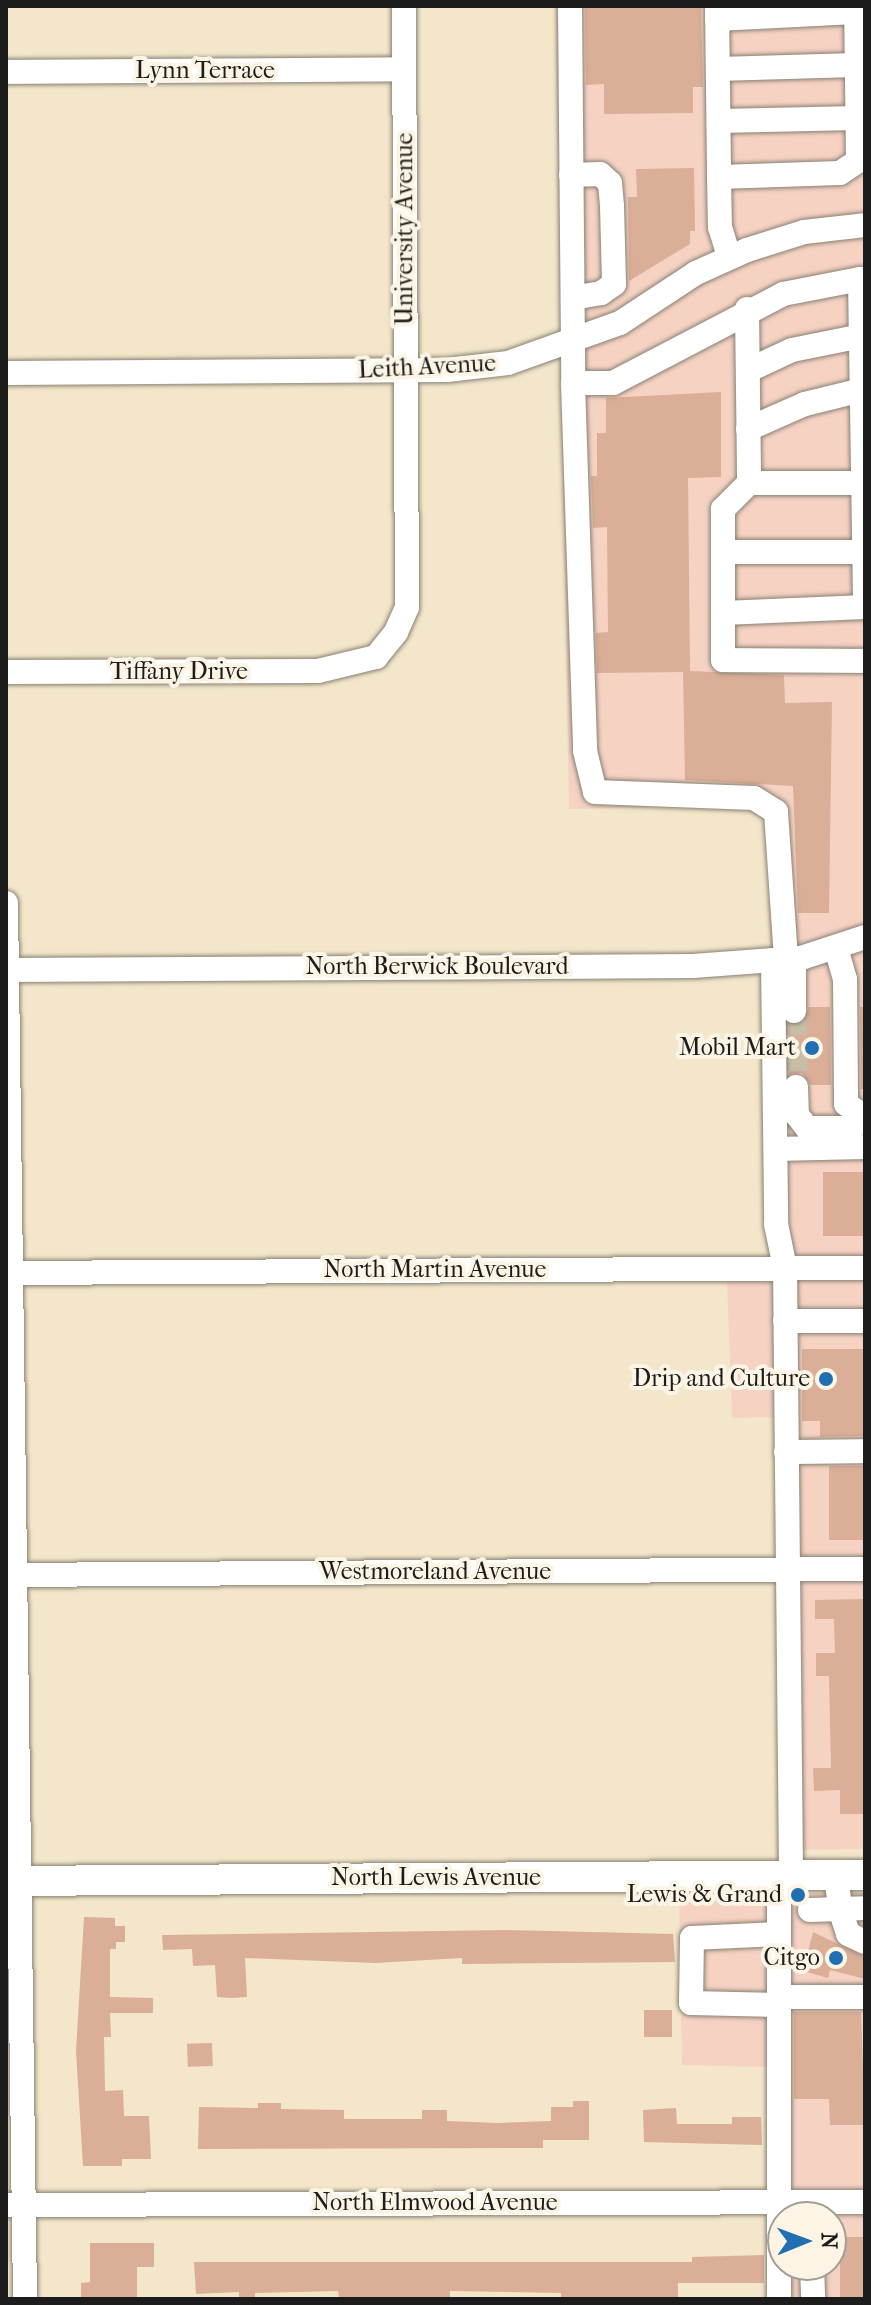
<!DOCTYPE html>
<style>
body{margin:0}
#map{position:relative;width:871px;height:2305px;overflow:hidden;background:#f3e6ca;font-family:"IM FELL French Canon",serif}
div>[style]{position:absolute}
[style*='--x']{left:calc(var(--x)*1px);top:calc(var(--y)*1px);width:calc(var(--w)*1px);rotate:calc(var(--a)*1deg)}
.built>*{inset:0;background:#f6d2c3}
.building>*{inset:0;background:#daae97;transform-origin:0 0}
.minor-tunnel>*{height:24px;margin-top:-12px;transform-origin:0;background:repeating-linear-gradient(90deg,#c8bea7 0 24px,transparent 0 36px)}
.roads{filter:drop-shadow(0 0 2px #888173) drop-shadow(0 0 2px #888173)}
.minor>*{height:24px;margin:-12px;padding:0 12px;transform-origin:12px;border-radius:12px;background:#fff}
.major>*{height:30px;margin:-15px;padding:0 15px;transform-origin:15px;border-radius:15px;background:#fff}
.dots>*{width:22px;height:22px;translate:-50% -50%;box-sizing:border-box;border:4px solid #fcf5e5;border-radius:50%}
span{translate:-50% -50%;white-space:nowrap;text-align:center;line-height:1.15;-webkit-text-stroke:8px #fcf5e5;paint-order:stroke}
.street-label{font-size:24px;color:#1c1c1c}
.poi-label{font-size:24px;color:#1c1c1c}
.right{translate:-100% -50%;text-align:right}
.frame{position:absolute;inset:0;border:8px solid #1c1c1c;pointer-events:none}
.north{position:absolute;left:767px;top:2201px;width:80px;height:80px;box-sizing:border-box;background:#fcf5e5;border:2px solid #a29e95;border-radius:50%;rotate:89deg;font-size:22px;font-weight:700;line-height:32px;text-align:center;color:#1c1c1c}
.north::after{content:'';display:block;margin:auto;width:28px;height:36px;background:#1f6fb2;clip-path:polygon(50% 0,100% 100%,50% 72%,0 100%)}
</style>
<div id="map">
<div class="built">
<div style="clip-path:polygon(555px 6px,865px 6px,865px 1849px,782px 1850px,781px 1417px,732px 1418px,727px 1280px,774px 1282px,768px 805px,569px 809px)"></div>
<div style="clip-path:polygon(evenodd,679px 1891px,865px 1893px,865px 2299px,771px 2299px,767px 2067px,682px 2065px,679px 1891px,783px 2217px,831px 2217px,831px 2265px,783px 2265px,783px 2217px)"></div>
</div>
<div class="building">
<div style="clip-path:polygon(585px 6px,701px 6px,703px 87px,693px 87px,693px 113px,604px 114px,604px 84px,586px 85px)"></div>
<div style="clip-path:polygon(694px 168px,695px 231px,690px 231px,690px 244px,629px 281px,628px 197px,637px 197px,636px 169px)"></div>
<div style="clip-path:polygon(721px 392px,721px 477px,688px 478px,690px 671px,784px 675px,785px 703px,832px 702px,829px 913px,798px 913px,793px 786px,685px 780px,683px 672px,597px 673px,596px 633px,608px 632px,607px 527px,593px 528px,591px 476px,597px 476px,597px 433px,606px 433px,606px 398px)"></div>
<div style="clip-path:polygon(809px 1007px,830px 1007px,831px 1085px,811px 1085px,802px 1073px,789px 1074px,789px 1025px,802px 1024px)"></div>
<div style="clip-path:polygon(860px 1007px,865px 1007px,865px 1089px,861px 1089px)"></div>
<div style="left:865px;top:1172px;width:64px;height:42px;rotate:90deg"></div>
<div style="clip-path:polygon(802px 1349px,865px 1349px,865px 1436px,820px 1437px,820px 1421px,802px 1421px)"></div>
<div style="left:829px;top:1466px;width:36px;height:74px"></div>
<div style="clip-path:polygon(865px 1599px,865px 1814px,840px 1814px,840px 1790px,814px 1791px,813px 1768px,831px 1768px,829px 1676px,816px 1676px,816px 1653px,835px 1653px,834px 1619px,815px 1619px,815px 1600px)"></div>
<div style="clip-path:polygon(84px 1917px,115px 1918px,115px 1926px,125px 1926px,125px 1942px,116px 1942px,116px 1949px,110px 1949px,110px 1997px,153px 1998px,153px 2013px,110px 2013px,111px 2037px,104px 2037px,105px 2091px,123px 2090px,124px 2116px,149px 2116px,151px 2159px,122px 2159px,122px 2166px,83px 2166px,76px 2051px)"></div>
<div style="clip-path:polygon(507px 1930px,673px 1934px,675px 1962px,462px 1964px,462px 1958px,375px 1963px,245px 1958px,247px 1997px,231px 1998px,217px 1997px,215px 1965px,193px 1966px,192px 1949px,163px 1950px,162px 1935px)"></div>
<div style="clip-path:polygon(813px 1932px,865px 1957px,865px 1979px,830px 1970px,828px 1978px,803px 1971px)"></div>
<div style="left:644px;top:2010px;width:28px;height:27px"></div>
<div style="clip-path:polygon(794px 2012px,861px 2012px,865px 2125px,830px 2125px,829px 2099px,794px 2099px)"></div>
<div style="left:212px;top:2043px;width:23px;height:25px;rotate:88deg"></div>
<div style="clip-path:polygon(573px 2101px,589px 2101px,589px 2140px,543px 2140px,543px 2148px,198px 2149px,199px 2107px,258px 2108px,258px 2103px,281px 2103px,281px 2109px,344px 2110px,344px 2119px,422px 2119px,422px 2110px,447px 2110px,447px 2121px,498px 2123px,551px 2121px,551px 2107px,573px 2107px)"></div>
<div style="clip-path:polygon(676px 2108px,677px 2124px,732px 2124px,732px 2117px,761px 2117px,762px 2145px,644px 2142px,643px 2110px)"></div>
<div style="left:840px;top:2237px;width:25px;height:62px"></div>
<div style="clip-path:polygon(90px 2243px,154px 2243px,154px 2267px,137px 2267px,137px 2299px,81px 2299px,81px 2283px,90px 2282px)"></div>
<div style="clip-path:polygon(764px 2255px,764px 2283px,678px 2283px,678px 2299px,561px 2299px,561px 2293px,450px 2291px,450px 2299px,339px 2299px,338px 2291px,255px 2293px,255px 2299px,239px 2299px,239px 2292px,196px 2294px,194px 2262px,692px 2262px,692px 2257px)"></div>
</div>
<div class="minor-tunnel">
<div style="--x:794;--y:1011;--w:76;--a:88.5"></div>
</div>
<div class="roads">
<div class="minor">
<div style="--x:570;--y:6;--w:377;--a:89.5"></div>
<div style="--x:573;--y:383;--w:40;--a:0"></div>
<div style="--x:613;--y:383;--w:192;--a:-27.6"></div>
<div style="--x:783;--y:294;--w:78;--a:-11"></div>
<div style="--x:860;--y:279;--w:315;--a:89.1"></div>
<div style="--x:717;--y:6;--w:171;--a:89.3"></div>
<div style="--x:719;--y:177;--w:121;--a:-1.9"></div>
<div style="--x:840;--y:173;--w:22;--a:-34"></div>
<div style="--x:858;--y:161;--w:155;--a:-90.7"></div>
<div style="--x:717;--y:19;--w:139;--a:-2.9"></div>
<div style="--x:718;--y:69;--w:138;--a:-1.7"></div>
<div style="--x:6;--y:72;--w:398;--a:-0.4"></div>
<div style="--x:719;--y:121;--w:138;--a:-1.2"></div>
<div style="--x:571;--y:175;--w:29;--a:-2"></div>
<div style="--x:600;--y:174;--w:13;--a:42"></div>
<div style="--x:610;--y:183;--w:23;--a:85"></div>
<div style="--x:612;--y:206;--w:78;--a:88.5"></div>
<div style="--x:614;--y:284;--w:16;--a:145"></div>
<div style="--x:601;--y:293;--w:28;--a:170"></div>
<div style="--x:719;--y:177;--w:50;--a:88.9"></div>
<div style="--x:720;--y:227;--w:31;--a:73"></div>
<div style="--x:747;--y:309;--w:174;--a:89.3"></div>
<div style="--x:749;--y:483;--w:37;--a:135"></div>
<div style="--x:723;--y:509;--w:151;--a:90"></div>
<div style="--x:723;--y:660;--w:142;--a:0.4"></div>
<div style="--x:749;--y:370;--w:47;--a:-24.9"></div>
<div style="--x:792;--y:350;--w:71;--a:-11.3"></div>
<div style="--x:6;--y:373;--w:441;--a:-0.4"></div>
<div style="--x:447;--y:370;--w:61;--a:-6.5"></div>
<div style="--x:508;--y:363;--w:119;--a:-19.7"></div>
<div style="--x:620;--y:323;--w:91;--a:-33.3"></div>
<div style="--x:696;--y:273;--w:56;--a:-24.3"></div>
<div style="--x:747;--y:250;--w:60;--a:-17.5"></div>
<div style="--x:804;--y:232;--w:61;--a:-6.5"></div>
<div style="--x:573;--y:383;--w:368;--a:88.1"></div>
<div style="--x:585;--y:751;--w:42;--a:76.3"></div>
<div style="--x:595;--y:792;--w:159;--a:2.2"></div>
<div style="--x:754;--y:798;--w:26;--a:32"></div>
<div style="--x:776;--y:812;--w:147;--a:86.1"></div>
<div style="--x:748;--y:429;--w:62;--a:-23.7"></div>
<div style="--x:805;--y:404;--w:59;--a:-13.8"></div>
<div style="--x:749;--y:483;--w:115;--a:0"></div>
<div style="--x:723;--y:552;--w:142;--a:0"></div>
<div style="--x:723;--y:613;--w:142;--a:-2.4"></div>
<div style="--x:6;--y:672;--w:312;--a:-0.2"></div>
<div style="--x:318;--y:671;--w:60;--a:-13.6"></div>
<div style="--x:376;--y:657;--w:32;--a:-51"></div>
<div style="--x:396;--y:632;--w:27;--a:-66"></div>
<div style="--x:407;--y:607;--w:601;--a:-90.29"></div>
<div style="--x:6;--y:903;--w:1396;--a:89.22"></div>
<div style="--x:836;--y:948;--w:32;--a:74"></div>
<div style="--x:845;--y:979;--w:125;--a:89.5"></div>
<div style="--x:846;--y:1104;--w:23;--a:34"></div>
<div style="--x:794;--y:958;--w:53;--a:90"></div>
<div style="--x:773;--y:960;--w:264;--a:89.3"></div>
<div style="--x:776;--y:1224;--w:45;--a:78.4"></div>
<div style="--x:785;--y:1268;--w:608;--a:89.43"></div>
<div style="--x:6;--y:970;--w:687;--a:-0.33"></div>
<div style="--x:693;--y:966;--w:108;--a:-4.2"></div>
<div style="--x:801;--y:958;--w:67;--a:-18.2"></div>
<div style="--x:796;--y:1087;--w:28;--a:88"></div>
<div style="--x:797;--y:1115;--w:16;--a:52"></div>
<div style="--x:807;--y:1128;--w:38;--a:0"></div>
<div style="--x:845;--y:1128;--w:21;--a:-19"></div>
<div style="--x:776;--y:1149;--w:89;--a:-1.3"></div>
<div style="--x:6;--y:1273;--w:859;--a:-0.33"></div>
<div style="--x:785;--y:1321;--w:80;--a:0"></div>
<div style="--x:786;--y:1452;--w:79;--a:-0.7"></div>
<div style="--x:6;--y:1575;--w:859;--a:-0.4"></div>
<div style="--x:836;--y:1875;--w:34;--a:83"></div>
<div style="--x:840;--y:1909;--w:25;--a:-2"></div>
<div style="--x:779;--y:1876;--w:423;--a:90"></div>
<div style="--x:810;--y:1910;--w:30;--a:-2"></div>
<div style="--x:840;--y:1909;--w:26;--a:72"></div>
<div style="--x:848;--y:1934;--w:19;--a:25"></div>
<div style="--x:779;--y:1997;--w:86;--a:0"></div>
<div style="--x:779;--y:2005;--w:88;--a:-178.7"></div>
<div style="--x:691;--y:2003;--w:65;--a:-89.1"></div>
<div style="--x:692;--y:1938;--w:87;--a:-2.6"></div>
<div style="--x:6;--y:2205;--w:859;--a:-0.2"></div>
<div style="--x:812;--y:2265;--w:34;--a:88"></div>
</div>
<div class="major">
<div style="--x:6;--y:1881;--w:859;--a:-0.4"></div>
</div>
</div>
<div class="dots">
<div style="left:812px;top:1048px;background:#1f6fb2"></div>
<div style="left:826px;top:1379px;background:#1f6fb2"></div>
<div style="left:798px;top:1895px;background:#1f6fb2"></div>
<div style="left:836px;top:1958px;background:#1f6fb2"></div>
</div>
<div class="street-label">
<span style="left:205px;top:71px">Lynn Terrace</span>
<span style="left:405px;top:229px;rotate:-90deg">University Avenue</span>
<span style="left:427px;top:367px;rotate:-3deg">Leith Avenue</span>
<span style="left:179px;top:672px">Tiffany Drive</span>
<span style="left:437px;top:967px">North Berwick Boulevard</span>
<span style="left:435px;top:1270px">North Martin Avenue</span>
<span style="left:435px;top:1572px">Westmoreland Avenue</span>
<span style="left:436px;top:1878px">North Lewis Avenue</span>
<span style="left:435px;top:2203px">North Elmwood Avenue</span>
</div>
<div class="poi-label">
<span class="right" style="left:796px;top:1048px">Mobil Mart</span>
<span class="right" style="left:810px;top:1379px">Drip and Culture</span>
<span class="right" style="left:782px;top:1895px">Lewis &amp; Grand</span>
<span class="right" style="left:820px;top:1958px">Citgo</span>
</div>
<div class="frame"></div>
<div class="north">N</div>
</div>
